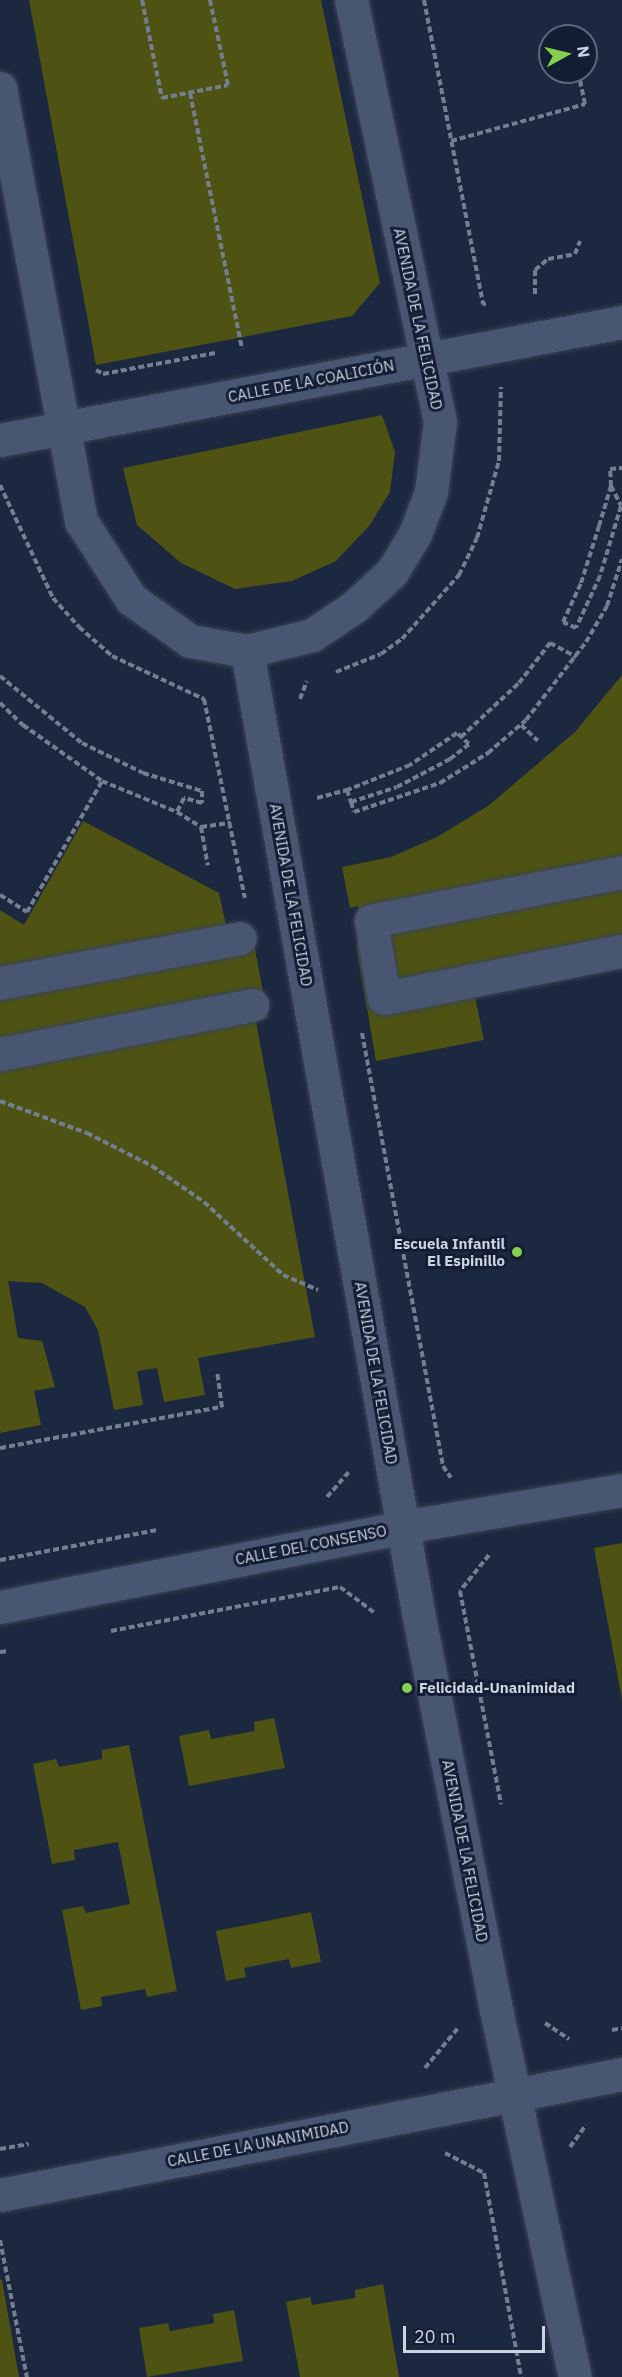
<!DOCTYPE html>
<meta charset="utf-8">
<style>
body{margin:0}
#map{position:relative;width:622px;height:2377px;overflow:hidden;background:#1c283f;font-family:"IBM Plex Sans",sans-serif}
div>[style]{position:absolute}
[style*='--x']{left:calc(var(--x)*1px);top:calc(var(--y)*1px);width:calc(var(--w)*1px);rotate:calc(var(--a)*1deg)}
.green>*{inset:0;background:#4e5313}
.path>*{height:4px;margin-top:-2px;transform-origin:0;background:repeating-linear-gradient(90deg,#747e91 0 6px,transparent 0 9px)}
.roads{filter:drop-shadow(0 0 2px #3a4356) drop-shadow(0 0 2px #3a4356)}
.street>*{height:33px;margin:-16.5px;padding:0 16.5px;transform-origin:16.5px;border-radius:16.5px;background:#495671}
.dots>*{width:16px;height:16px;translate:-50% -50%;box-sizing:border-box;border:3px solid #131e34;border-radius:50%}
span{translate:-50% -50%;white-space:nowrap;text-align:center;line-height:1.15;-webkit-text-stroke:6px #131e34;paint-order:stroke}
.street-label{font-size:15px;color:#ccd4e3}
.poi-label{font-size:15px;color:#ccd4e3;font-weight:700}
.right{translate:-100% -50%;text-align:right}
.left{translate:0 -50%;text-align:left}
.north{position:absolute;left:538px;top:24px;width:60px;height:60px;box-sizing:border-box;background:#131e34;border:2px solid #5d677a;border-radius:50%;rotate:82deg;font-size:16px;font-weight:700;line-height:24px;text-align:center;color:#ccd4e3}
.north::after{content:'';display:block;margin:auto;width:21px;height:27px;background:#84cf4d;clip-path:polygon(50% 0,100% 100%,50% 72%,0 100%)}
.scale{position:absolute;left:403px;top:2326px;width:142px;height:27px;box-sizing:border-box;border:3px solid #ccd4e3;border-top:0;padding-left:8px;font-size:18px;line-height:21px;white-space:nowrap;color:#ccd4e3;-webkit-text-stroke:4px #131e34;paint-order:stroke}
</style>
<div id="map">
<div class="green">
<div style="clip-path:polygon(29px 0,321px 0,380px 283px,352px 316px,96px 365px)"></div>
<div style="clip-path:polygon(382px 415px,395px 452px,390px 492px,369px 526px,336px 561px,292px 581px,235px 589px,181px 563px,137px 525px,123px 468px)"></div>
<div style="clip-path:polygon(622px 675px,622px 963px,474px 992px,484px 1040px,376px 1061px,357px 949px,358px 906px,350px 908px,342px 867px,391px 857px,437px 837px,488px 806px,575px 732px)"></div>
<div style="clip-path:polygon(83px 821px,219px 893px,227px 930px,251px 928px,268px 1018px,149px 1042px,256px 1022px,315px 1337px,198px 1358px,205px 1395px,164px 1402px,157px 1368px,137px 1371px,143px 1405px,114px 1410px,98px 1330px,85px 1307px,42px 1283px,8px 1281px,18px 1338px,42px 1341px,55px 1387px,34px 1391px,41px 1425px,0 1433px,0 1071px,10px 1069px,0 1069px,0 910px,24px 925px)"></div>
<div style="clip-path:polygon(622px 1543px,622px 1700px,594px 1548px)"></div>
<div style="clip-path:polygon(274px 1718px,285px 1768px,189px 1786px,179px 1736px,209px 1730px,211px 1739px,255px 1731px,254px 1722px)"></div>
<div style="clip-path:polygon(129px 1745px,177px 1991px,147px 1997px,145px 1989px,101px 1997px,102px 2006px,81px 2010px,62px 1910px,83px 1906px,86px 1913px,130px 1904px,118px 1842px,74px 1850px,75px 1860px,52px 1864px,33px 1764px,56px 1759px,59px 1767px,102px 1759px,102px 1750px)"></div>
<div style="clip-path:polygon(311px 1912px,321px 1962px,291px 1968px,289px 1959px,244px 1968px,246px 1977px,226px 1981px,216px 1931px)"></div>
<div style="clip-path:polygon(0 2279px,2px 2280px,19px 2377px,0 2377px)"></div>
<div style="clip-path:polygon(383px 2284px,399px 2377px,300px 2377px,286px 2302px,310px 2297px,312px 2305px,355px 2298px,355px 2290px)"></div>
<div style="clip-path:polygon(234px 2310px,243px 2361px,147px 2377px,139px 2328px,168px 2323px,170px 2331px,214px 2323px,213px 2314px)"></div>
</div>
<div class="path">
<div style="--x:142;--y:0;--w:100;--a:78.5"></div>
<div style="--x:162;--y:98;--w:67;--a:-11.1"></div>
<div style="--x:228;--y:85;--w:87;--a:-102"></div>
<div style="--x:424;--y:0;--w:310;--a:79"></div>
<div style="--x:483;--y:304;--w:3;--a:0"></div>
<div style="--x:190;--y:93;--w:261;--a:78.5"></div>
<div style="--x:451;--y:141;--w:139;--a:-15.4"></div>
<div style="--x:585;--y:104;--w:33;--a:-102"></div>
<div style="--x:535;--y:294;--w:24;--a:-90"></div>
<div style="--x:535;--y:270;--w:17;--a:-40"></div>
<div style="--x:548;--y:259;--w:27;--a:-10"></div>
<div style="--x:575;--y:254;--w:14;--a:-69"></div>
<div style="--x:96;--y:370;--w:8;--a:30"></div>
<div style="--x:103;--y:374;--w:114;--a:-10.6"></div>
<div style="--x:0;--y:485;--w:125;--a:64.9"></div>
<div style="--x:53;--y:598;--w:39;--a:48"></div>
<div style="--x:79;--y:627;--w:44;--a:41.3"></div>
<div style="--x:112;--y:656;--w:102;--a:25.1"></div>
<div style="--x:204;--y:699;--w:203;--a:78.4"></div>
<div style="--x:611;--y:486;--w:22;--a:63"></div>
<div style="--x:621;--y:506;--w:73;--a:106.7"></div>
<div style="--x:600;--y:576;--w:57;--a:114.8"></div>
<div style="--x:576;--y:628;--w:14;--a:-155"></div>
<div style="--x:563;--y:622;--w:43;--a:-65.2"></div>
<div style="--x:581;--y:583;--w:60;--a:-72.5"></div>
<div style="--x:599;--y:526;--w:42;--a:-73.3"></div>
<div style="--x:611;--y:486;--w:17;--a:-93"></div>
<div style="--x:610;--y:469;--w:12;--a:-5"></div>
<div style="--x:336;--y:672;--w:48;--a:-21.8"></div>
<div style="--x:381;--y:654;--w:26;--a:-36"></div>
<div style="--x:402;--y:639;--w:86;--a:-48.3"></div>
<div style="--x:459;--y:575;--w:41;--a:-64.1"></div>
<div style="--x:477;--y:538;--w:80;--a:-74.1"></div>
<div style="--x:499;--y:461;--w:74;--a:-88.5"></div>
<div style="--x:0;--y:676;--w:106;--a:39.3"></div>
<div style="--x:82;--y:743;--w:68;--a:26.2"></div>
<div style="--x:143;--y:773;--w:62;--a:17"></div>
<div style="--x:202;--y:791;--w:12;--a:90"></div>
<div style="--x:202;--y:803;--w:19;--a:-164"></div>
<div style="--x:184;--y:798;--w:16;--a:117"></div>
<div style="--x:300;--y:699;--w:19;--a:-69"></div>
<div style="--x:0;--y:703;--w:32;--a:44"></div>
<div style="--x:23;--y:725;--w:97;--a:35.3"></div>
<div style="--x:102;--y:781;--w:81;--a:22.5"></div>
<div style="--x:177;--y:812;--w:28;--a:32"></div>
<div style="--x:201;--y:827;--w:39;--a:80"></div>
<div style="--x:521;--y:725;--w:23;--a:43"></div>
<div style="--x:461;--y:737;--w:79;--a:-43"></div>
<div style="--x:519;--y:683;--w:51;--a:-52.2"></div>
<div style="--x:550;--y:643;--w:30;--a:28"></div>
<div style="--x:317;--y:798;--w:31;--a:-15"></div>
<div style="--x:351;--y:802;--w:48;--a:-18.1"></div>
<div style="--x:397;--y:787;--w:60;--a:-27.8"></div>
<div style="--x:450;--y:759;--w:24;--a:-38"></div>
<div style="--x:469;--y:744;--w:16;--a:-137"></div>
<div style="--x:457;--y:733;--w:57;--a:145.8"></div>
<div style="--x:410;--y:765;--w:68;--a:158.4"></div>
<div style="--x:347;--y:790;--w:13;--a:72"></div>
<div style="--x:351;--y:802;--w:10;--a:73"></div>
<div style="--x:354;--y:812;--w:91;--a:-18.6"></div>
<div style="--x:440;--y:783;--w:57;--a:-32"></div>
<div style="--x:488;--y:753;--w:50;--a:-41"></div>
<div style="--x:526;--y:720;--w:98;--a:-52.4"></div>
<div style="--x:586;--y:642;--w:42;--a:-59.7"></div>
<div style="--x:607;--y:606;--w:49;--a:-72.3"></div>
<div style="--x:201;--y:827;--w:30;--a:-8"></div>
<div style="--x:0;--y:895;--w:32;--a:32"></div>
<div style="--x:27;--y:912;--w:151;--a:-60.2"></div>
<div style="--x:362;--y:1033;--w:441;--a:79.4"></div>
<div style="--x:443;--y:1466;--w:14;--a:56"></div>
<div style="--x:0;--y:1101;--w:93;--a:20.2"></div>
<div style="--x:87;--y:1133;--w:73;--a:26.9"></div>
<div style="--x:152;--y:1166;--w:63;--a:34.7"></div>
<div style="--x:204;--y:1202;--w:108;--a:42.7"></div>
<div style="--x:283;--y:1275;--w:38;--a:23"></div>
<div style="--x:0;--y:1448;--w:226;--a:-10.5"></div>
<div style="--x:222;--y:1407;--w:34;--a:-98"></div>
<div style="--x:327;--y:1497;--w:33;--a:-49"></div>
<div style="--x:489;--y:1555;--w:46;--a:128.9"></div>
<div style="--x:460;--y:1591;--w:217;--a:79.1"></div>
<div style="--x:0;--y:1560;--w:160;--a:-10.8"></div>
<div style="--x:111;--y:1631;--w:233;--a:-10.9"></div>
<div style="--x:340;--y:1587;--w:44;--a:36.6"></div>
<div style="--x:0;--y:1652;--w:9;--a:-6"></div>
<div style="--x:545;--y:2023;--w:29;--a:34"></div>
<div style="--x:612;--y:2030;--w:10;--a:-11"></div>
<div style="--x:425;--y:2068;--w:52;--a:-50.5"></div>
<div style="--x:570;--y:2147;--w:27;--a:-54"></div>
<div style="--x:0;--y:2149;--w:29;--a:-10"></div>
<div style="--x:445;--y:2153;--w:44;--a:27.1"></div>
<div style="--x:484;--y:2173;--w:207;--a:79.7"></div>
<div style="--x:0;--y:2240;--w:140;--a:78.9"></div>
</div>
<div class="roads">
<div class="street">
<div style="--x:0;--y:88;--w:441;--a:79.4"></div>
<div style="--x:81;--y:521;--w:93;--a:57.3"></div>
<div style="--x:131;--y:599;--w:72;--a:35.4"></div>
<div style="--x:190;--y:641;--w:58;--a:10"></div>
<div style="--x:247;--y:651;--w:67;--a:-13.8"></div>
<div style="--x:312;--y:635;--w:50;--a:-33.7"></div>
<div style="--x:354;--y:607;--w:52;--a:-42.6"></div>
<div style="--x:392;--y:572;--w:44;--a:-58.8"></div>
<div style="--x:415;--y:534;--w:45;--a:-69.1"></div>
<div style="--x:431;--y:492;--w:71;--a:-82.7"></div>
<div style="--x:440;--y:422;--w:431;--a:-101.9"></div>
<div style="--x:0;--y:440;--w:633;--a:-10.74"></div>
<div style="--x:247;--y:651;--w:976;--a:79.91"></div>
<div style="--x:418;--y:1612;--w:410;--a:78.9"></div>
<div style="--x:497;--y:2014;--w:371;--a:77.9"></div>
<div style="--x:622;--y:872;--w:256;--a:169"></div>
<div style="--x:371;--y:921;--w:78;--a:80.4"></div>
<div style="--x:384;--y:998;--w:243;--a:-11.2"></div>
<div style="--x:0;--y:983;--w:244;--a:-10.6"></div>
<div style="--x:0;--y:1054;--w:257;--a:-11"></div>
<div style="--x:0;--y:1607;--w:411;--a:-11.2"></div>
<div style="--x:403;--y:1527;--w:222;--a:-9.6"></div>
<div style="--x:0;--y:2195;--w:634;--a:-11.01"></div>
</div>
</div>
<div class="dots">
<div style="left:517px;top:1252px;background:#84cf4d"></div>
<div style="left:407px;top:1688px;background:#84cf4d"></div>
</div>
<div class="street-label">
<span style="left:418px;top:319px;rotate:78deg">AVENIDA DE LA FELICIDAD</span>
<span style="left:311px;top:381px;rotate:-11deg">CALLE DE LA COALICIÓN</span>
<span style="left:291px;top:895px;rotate:80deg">AVENIDA DE LA FELICIDAD</span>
<span style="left:376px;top:1373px;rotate:80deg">AVENIDA DE LA FELICIDAD</span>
<span style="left:311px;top:1545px;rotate:-11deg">CALLE DEL CONSENSO</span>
<span style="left:465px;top:1851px;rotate:79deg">AVENIDA DE LA FELICIDAD</span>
<span style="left:258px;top:2144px;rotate:-11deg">CALLE DE LA UNANIMIDAD</span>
</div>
<div class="poi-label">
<span class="right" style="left:505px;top:1252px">Escuela Infantil<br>El Espinillo</span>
<span class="left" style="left:419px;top:1688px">Felicidad-Unanimidad</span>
</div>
<div class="north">N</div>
<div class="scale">20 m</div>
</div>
